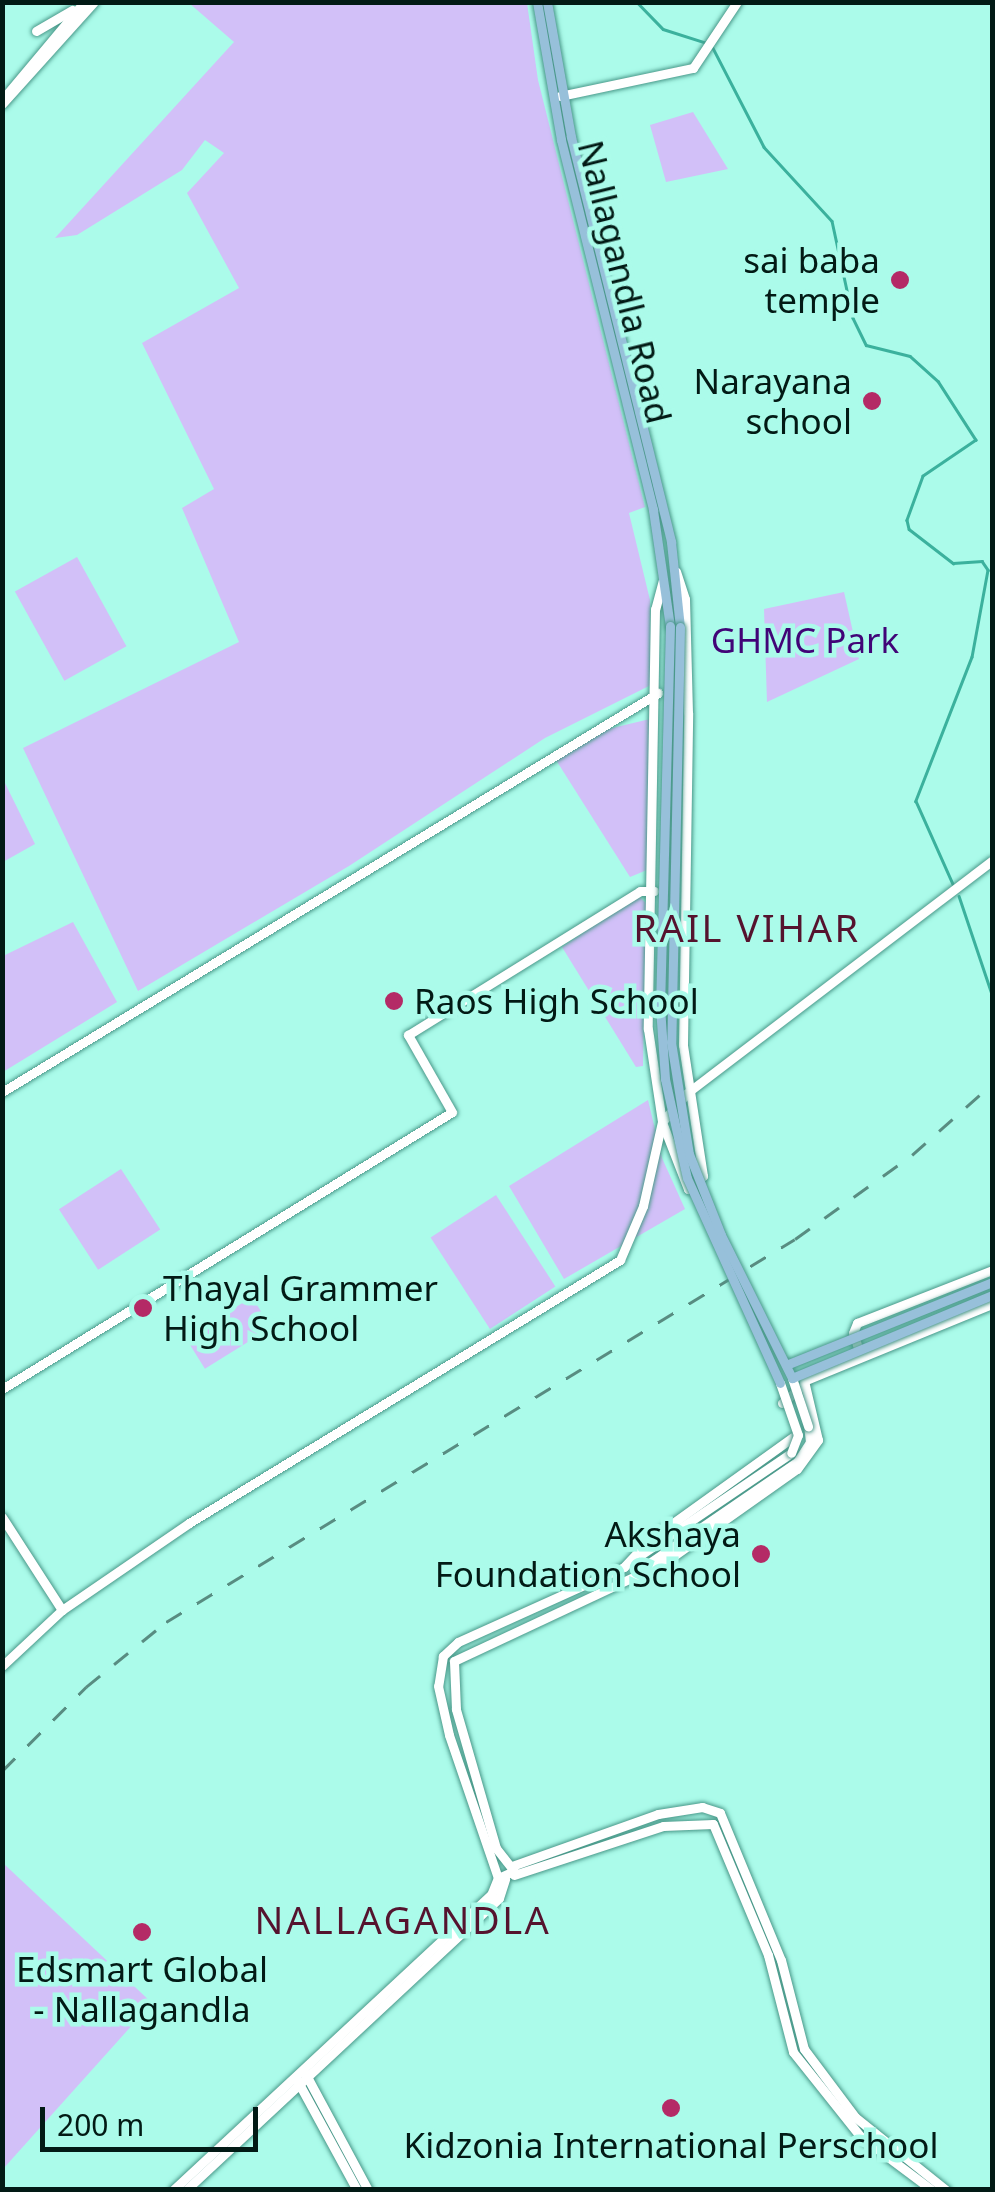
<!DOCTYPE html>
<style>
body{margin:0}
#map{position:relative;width:995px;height:2192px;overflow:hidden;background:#abfbea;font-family:"Noto Sans",sans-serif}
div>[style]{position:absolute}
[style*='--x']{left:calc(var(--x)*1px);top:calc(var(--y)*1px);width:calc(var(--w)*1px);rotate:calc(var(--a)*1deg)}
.green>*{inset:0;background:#d2c0f8;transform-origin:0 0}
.stream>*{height:2.5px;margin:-1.25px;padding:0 1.25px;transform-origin:1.25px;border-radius:1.25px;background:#3bb19d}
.roads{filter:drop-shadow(0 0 2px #499889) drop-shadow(0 0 2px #499889)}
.secondary>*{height:9px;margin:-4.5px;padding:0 4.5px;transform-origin:4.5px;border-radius:4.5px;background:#fff}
.primary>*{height:9px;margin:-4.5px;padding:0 4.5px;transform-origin:4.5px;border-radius:4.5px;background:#97c0da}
.rail>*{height:2.5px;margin-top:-1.25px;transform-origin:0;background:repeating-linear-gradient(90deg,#588c81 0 18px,transparent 0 36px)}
.bridges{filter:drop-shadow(0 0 2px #499889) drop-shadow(0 0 2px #499889)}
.secondary-bridge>*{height:9px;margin:-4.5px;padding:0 4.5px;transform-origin:4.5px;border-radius:4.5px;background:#fff}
.primary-bridge>*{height:9px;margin:-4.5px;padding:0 4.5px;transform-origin:4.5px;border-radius:4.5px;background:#97c0da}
.dots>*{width:28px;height:28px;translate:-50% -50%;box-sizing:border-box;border:5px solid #abfbea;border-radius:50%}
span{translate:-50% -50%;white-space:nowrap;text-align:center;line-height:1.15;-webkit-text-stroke:9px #abfbea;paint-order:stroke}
.poi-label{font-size:35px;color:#021a15}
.right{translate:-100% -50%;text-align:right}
.left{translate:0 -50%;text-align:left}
.street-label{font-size:35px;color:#021a15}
.park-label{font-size:35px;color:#410477}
.neighbourhood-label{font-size:38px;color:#55132e;letter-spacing:2.5px}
.frame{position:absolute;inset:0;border:5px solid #021a15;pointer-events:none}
.scale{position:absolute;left:40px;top:2107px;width:218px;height:45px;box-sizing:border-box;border:5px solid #021a15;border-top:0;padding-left:12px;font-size:30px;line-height:35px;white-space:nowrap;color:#021a15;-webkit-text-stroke:8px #abfbea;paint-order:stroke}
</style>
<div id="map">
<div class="green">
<div style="clip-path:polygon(189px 3px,527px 3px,538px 80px,645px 507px,629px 513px,650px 600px,651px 685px,545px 738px,349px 866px,138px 991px,23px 748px,239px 642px,182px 508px,214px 489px,142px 343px,239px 288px,187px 193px,224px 153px,205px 140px,182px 170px,77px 235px,55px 238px,234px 42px)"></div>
<div style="clip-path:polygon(693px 112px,728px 169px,666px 182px,650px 125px)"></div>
<div style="left:77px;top:557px;width:102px;height:71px;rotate:61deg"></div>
<div style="clip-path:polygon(844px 592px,859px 659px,767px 702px,764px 609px)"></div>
<div style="clip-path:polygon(650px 719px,647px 870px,630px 877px,556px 760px,608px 729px)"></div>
<div style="clip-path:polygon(3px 779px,35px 844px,3px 862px,2px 862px)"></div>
<div style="clip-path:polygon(638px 896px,646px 903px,643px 1066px,636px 1067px,562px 947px)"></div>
<div style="clip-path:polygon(73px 922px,117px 1002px,3px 1072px,3px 956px)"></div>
<div style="clip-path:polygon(648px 1100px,662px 1158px,685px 1209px,564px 1279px,509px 1186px)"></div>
<div style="left:121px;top:1169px;width:72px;height:74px;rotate:57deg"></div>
<div style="left:496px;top:1195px;width:109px;height:78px;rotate:57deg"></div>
<div style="left:252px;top:1297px;width:36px;height:78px;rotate:58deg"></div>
<div style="clip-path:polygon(3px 1863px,152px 2003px,3px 2169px)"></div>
</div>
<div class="stream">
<div style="--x:637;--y:2;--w:37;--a:46"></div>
<div style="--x:663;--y:29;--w:46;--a:17.7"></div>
<div style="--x:713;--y:48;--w:111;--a:62.7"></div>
<div style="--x:764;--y:147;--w:100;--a:47.4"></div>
<div style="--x:832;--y:221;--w:99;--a:77.8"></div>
<div style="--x:853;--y:318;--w:30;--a:64"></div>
<div style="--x:866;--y:345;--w:45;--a:14"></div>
<div style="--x:910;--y:356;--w:38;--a:42"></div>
<div style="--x:938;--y:381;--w:70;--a:57.2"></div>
<div style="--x:976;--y:440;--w:64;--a:145.8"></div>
<div style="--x:923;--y:476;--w:47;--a:110"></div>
<div style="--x:907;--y:520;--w:9;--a:77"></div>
<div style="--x:909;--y:529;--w:56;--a:37.7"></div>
<div style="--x:953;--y:563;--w:29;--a:-4"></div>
<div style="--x:982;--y:561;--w:11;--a:56"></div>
<div style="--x:988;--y:570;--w:88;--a:100.4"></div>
<div style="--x:972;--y:657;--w:155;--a:111.3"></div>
<div style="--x:916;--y:801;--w:91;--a:66"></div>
<div style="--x:959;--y:896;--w:103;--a:71.4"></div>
</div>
<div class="roads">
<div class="secondary">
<div style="--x:36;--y:31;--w:42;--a:-30.3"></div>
<div style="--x:560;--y:96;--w:136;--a:-11.9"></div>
<div style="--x:693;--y:68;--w:79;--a:-56.3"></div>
<div style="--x:2;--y:100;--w:128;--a:-50.1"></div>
<div style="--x:2;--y:104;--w:137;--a:-48"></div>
<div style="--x:663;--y:580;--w:30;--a:105"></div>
<div style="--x:655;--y:609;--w:420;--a:91"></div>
<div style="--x:648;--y:1029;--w:94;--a:81.4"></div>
<div style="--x:662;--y:1122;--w:72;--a:68.8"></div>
<div style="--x:688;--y:1189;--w:20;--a:-41"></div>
<div style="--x:703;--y:1176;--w:133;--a:-98.7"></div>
<div style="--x:683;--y:1045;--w:332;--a:-89.1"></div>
<div style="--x:688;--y:713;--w:114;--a:-91.5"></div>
<div style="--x:685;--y:599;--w:29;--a:-108"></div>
<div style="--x:2;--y:1092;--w:768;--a:-31.31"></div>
<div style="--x:860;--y:1354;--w:22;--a:-108"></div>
<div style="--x:853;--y:1333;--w:11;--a:-68"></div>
<div style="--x:857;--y:1323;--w:145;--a:-21.4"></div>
<div style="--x:2;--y:1389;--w:528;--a:-31.61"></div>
<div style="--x:452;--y:1112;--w:89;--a:-119.7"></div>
<div style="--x:408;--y:1035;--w:273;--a:-31.8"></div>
<div style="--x:640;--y:891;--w:14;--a:0"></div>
<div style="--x:782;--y:1403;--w:26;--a:-40"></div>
<div style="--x:793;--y:1437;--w:177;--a:144.4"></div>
<div style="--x:649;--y:1540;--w:37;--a:133"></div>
<div style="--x:624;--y:1567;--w:182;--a:155.7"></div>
<div style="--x:458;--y:1642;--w:21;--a:137"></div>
<div style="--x:443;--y:1656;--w:30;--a:99"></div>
<div style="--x:438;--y:1686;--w:50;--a:77.3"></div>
<div style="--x:449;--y:1735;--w:151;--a:71.1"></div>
<div style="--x:498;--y:1878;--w:17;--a:-24"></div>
<div style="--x:514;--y:1871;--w:29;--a:-128"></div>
<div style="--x:496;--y:1848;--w:145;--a:-106.1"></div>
<div style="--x:456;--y:1709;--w:48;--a:-92.4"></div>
<div style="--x:454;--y:1661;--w:233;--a:-25.1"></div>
<div style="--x:665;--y:1562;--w:161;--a:-35.2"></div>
<div style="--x:797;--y:1469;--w:36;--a:-54"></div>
<div style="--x:818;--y:1440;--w:61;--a:-103.3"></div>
<div style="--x:804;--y:1381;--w:203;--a:-22.3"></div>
<div style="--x:2;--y:1517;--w:111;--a:57.2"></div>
<div style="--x:642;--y:1554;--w:180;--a:-34.1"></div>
<div style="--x:642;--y:1568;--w:188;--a:-34.4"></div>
<div style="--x:797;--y:1462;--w:24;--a:-57"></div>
<div style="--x:810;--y:1442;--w:16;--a:-97"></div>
<div style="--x:2;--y:1666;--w:82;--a:-43"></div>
<div style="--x:62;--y:1610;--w:154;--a:-34.4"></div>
<div style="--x:189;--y:1523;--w:505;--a:-31.39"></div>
<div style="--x:620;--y:1260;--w:59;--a:-66.9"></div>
<div style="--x:643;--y:1206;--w:86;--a:-77.3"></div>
<div style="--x:662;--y:1122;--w:38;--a:-49"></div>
<div style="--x:687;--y:1093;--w:383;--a:-37.3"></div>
<div style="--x:512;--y:1866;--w:155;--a:-19.6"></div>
<div style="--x:658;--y:1814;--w:45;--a:-9"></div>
<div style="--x:702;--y:1807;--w:19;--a:18"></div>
<div style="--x:720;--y:1813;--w:159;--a:67.5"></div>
<div style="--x:781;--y:1960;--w:92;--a:75.5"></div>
<div style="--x:804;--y:2049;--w:85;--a:53.1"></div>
<div style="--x:855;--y:2117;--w:117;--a:38.7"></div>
<div style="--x:514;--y:1875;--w:157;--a:-18.2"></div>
<div style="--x:663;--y:1826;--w:50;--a:-2.3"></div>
<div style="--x:713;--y:1824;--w:142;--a:67.2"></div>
<div style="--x:768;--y:1955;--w:100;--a:75.5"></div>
<div style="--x:793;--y:2052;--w:107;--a:51.4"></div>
<div style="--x:860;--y:2136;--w:90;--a:36.9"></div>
<div style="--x:305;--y:2073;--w:133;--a:61.7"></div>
<div style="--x:297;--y:2080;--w:125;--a:61.4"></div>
<div style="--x:173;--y:2190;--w:434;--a:-42.9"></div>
<div style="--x:491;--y:1895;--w:18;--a:-68"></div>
<div style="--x:186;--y:2190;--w:428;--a:-43"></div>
<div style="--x:499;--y:1898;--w:20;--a:-72"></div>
</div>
<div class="primary">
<div style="--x:537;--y:2;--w:140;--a:80.1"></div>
<div style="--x:561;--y:140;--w:381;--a:76"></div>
<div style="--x:653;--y:510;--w:117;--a:81.7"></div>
<div style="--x:547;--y:2;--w:137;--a:79.9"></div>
<div style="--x:571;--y:137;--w:417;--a:76.1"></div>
<div style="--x:671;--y:542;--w:85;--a:84"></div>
</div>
</div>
<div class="rail">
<div style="--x:2;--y:1771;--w:119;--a:-45"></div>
<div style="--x:86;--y:1687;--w:103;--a:-39.1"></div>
<div style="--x:166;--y:1622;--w:736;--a:-31.34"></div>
<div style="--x:795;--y:1239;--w:144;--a:-35.7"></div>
<div style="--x:912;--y:1155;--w:107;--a:-41.6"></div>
</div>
<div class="bridges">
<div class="secondary-bridge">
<div style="--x:792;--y:1378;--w:51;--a:71.6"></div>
<div style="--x:780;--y:1383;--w:55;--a:70.9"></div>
<div style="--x:798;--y:1435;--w:19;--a:111"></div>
</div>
<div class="primary-bridge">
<div style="--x:670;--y:626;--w:381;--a:91.5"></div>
<div style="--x:660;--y:1007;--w:72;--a:86"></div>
<div style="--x:665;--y:1079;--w:101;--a:77.5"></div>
<div style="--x:687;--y:1178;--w:225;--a:65.6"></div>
<div style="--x:680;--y:627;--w:415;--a:91.2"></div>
<div style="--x:671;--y:1042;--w:113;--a:80.9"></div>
<div style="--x:689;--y:1154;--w:87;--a:68.4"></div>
<div style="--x:721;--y:1235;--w:160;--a:63.6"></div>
<div style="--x:792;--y:1378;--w:217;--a:-22.5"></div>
<div style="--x:786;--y:1365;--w:222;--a:-21.9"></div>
</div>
</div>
<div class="dots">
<div style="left:900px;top:280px;background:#b42a66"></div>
<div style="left:872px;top:401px;background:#b42a66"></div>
<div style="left:394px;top:1001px;background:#b42a66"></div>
<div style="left:143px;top:1308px;background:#b42a66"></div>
<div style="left:761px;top:1554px;background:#b42a66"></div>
<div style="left:142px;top:1932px;background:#b42a66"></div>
<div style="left:671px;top:2108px;background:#b42a66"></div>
</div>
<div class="poi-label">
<span class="right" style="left:880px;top:280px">sai baba<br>temple</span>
<span class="right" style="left:852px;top:401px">Narayana<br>school</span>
<span class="left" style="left:414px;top:1001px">Raos High School</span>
<span class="left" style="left:163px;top:1308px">Thayal Grammer<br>High School</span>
<span class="right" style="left:741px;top:1554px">Akshaya<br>Foundation School</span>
<span style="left:142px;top:1989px">Edsmart Global<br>- Nallagandla</span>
<span style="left:671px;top:2145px">Kidzonia International Perschool</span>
</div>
<div class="street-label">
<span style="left:625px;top:282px;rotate:76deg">Nallagandla Road</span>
</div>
<div class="park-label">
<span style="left:805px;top:640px">GHMC Park</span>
</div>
<div class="neighbourhood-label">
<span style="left:747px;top:928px">RAIL VIHAR</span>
<span style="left:403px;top:1920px">NALLAGANDLA</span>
</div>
<div class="frame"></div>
<div class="scale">200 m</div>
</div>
